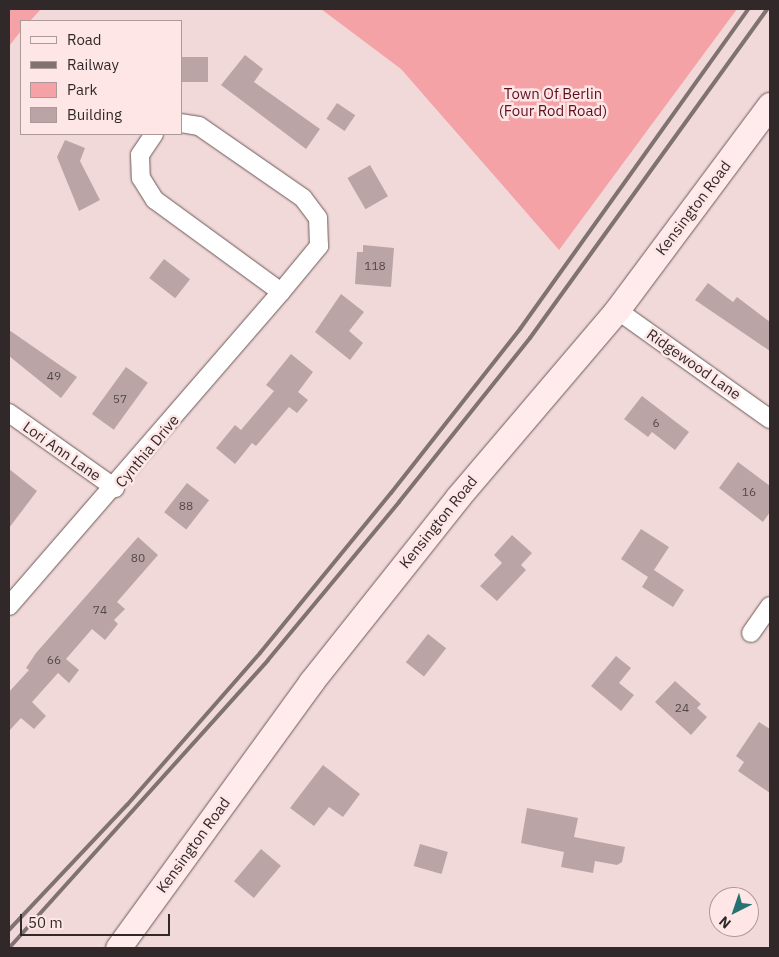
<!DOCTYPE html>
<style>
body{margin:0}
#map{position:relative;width:779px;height:957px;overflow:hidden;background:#f1d9d9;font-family:"IBM Plex Sans",sans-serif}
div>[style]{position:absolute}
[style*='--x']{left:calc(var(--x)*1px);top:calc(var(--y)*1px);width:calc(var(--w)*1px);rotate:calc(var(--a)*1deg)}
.green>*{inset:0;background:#f5a2a6}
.building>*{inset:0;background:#bba4a5;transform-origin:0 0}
.roads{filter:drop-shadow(0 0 1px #6c5859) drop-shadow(0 0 1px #6c5859)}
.street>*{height:18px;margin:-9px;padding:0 9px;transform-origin:9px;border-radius:9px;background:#fff}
.secondary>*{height:25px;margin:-12.5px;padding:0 12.5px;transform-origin:12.5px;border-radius:12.5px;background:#ffebec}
.rail>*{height:4px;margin:-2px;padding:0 2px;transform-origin:2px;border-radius:2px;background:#817272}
span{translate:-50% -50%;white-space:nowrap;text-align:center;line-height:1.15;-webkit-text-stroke:5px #fee6e6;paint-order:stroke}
.number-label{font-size:12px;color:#544848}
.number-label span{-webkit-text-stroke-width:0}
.park-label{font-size:15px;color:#5d101e}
.street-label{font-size:15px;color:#312929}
.frame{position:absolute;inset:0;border:10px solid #312929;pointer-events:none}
.legend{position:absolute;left:20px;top:20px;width:162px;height:115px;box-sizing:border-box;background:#fee6e6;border:1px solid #ac9a9a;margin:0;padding:6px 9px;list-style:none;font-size:15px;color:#312929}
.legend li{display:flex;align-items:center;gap:10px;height:25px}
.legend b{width:25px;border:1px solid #ac9a9a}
.north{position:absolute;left:709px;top:887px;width:50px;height:50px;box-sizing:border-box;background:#fee6e6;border:1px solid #ac9a9a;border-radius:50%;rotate:221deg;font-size:14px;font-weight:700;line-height:20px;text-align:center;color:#312929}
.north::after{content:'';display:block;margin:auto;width:18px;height:22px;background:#267171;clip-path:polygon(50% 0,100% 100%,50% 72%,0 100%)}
.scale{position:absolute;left:20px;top:914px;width:150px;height:22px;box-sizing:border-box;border:2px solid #312929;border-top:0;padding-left:6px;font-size:15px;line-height:18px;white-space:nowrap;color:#312929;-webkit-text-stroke:4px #fee6e6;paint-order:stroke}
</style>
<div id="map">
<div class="green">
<div style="clip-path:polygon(9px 9px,41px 9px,30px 21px,21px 21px,21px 31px,9px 46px)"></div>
<div style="clip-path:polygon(321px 9px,737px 9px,559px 250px,401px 69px)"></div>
</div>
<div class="building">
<div style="clip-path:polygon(245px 55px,263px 69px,254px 82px,320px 129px,306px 149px,221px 85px)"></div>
<div style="left:181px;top:57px;width:27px;height:25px"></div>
<div style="left:337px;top:103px;width:22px;height:19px;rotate:34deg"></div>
<div style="clip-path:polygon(65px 140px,85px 148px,80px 161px,100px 200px,79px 211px,57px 157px)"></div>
<div style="left:370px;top:165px;width:36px;height:26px;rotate:60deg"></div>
<div style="clip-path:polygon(363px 245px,394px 248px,391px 287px,355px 284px,357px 252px,363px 252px)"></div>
<div style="left:164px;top:259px;width:33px;height:24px;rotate:38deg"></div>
<div style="clip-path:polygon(708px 283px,733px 302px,737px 297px,770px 322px,770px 351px,695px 300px)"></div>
<div style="clip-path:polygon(341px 294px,364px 312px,349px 331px,363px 343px,350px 360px,315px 332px)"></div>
<div style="clip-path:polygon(9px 330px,77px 377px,61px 398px,9px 356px)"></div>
<div style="clip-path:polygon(291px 354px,313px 372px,298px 392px,308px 400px,297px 413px,289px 407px,256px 446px,252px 443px,235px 464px,216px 448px,235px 425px,241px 430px,274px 391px,266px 385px)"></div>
<div style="left:126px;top:367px;width:27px;height:58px;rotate:36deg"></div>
<div style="clip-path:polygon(642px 396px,689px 432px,675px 450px,652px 432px,648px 437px,624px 419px)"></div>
<div style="clip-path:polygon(738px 462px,770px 486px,770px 512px,763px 522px,719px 488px)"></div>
<div style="clip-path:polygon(9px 469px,37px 491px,9px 528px)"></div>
<div style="left:187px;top:483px;width:28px;height:37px;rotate:38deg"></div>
<div style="clip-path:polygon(641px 529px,669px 547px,654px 570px,684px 590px,673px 607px,642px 587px,648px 577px,621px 559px)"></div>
<div style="clip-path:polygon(512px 535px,532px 553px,521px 565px,526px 570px,497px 601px,480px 586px,502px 563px,494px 555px)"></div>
<div style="clip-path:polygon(138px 537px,158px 555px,117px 602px,125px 609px,114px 620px,118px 624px,105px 640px,92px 629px,66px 659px,79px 670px,69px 683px,58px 673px,32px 702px,46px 716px,34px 729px,21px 718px,9px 731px,9px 692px,29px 670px,26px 668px,36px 653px)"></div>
<div style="left:428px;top:634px;width:23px;height:36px;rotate:38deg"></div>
<div style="clip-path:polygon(616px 656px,631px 668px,619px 683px,634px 695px,621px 711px,591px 686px)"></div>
<div style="clip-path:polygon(675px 681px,701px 704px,697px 708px,707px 717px,691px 735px,655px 702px)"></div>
<div style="clip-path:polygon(759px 722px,770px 729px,770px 793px,738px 771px,744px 762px,736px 756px)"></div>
<div style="clip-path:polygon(323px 765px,360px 794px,343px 817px,329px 807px,314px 826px,290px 808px)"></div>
<div style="clip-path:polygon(527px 808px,578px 818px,574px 837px,625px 847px,622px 862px,617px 865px,595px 861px,593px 873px,561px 867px,564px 852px,521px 843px)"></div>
<div style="left:420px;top:844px;width:29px;height:23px;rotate:16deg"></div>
<div style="left:261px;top:849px;width:26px;height:42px;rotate:40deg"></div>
</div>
<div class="roads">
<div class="street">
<div style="--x:154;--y:134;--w:25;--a:124"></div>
<div style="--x:140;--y:155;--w:23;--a:88"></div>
<div style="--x:141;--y:178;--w:26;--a:58"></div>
<div style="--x:155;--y:200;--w:156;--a:36.1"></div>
<div style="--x:281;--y:292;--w:60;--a:-50.4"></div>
<div style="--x:319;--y:246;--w:28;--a:-92"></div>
<div style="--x:318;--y:218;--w:25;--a:-127"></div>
<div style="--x:303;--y:198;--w:126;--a:-145.3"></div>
<div style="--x:199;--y:126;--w:18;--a:-171"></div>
<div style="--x:617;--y:310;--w:188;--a:35.5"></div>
<div style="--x:9;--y:413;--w:130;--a:35.3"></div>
<div style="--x:9;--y:606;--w:415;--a:-49.1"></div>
<div style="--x:751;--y:633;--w:33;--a:-55"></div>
</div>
<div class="secondary">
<div style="--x:118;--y:948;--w:329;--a:-54"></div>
<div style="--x:311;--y:682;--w:236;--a:-51.5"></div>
<div style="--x:458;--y:497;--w:245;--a:-49.6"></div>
<div style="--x:617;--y:310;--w:256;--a:-53.3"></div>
</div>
</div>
<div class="rail">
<div style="--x:9;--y:930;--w:172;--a:-46.7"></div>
<div style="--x:127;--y:805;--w:202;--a:-48.8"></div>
<div style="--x:260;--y:653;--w:207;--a:-50.7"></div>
<div style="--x:391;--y:493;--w:209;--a:-51.8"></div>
<div style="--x:520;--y:329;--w:393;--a:-54.5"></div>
<div style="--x:9;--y:948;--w:387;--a:-48"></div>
<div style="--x:268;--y:660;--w:205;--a:-50.3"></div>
<div style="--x:399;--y:502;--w:210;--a:-51.4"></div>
<div style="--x:530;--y:338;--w:405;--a:-54.2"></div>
</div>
<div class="number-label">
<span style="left:375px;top:266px">118</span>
<span style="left:54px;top:376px">49</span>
<span style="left:120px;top:399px">57</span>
<span style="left:656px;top:423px">6</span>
<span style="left:749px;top:492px">16</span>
<span style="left:186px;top:506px">88</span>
<span style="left:138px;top:558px">80</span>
<span style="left:100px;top:610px">74</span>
<span style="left:54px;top:660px">66</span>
<span style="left:682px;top:708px">24</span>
</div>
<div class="park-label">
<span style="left:553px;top:102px">Town Of Berlin<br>(Four Rod Road)</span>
</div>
<div class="street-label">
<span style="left:693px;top:208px;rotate:-53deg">Kensington Road</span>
<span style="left:694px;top:364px;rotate:35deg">Ridgewood Lane</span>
<span style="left:62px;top:451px;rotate:35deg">Lori Ann Lane</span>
<span style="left:147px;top:451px;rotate:-50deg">Cynthia Drive</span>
<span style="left:438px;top:522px;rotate:-51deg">Kensington Road</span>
<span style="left:193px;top:845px;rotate:-54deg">Kensington Road</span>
</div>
<div class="frame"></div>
<ul class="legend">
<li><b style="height:6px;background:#ffebec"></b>Road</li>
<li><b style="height:6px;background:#817272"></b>Railway</li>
<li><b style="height:14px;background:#f5a2a6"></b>Park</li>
<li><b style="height:14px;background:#bba4a5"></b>Building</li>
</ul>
<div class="north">N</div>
<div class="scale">50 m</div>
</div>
